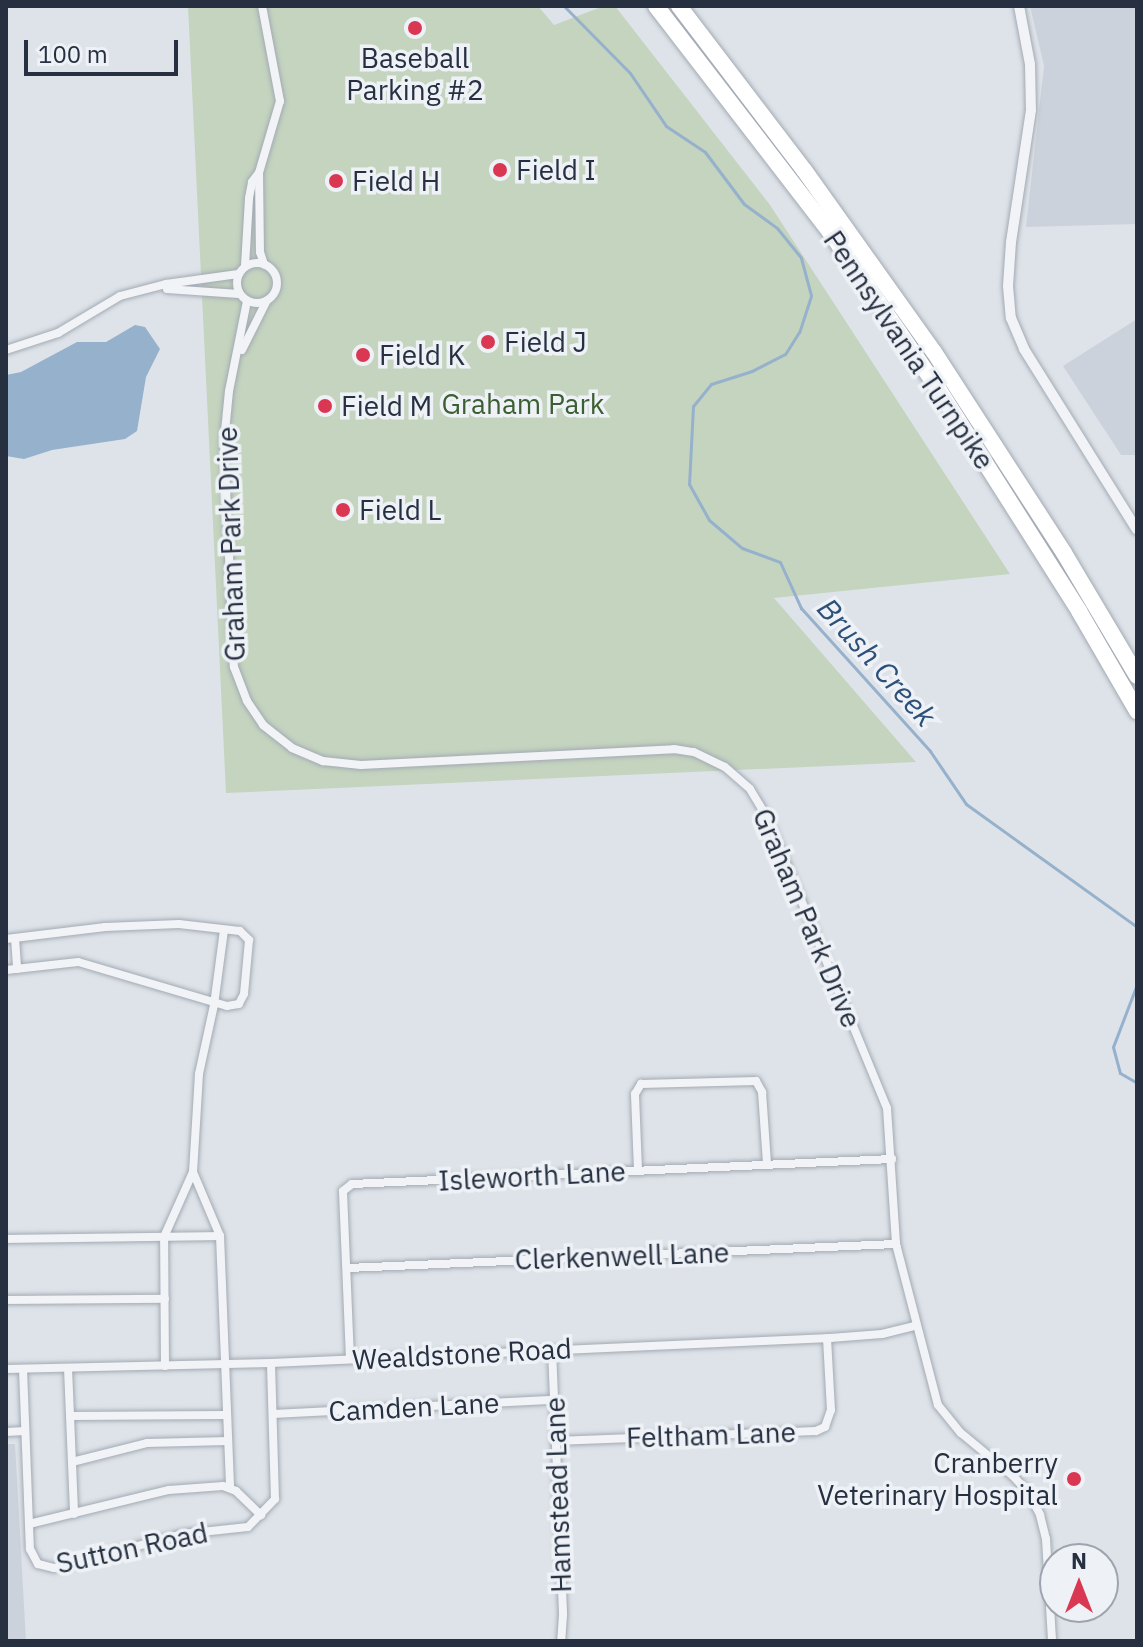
<!DOCTYPE html>
<style>
body{margin:0}
#map{position:relative;width:1143px;height:1647px;overflow:hidden;background:#dee3e9;font-family:"IBM Plex Sans",sans-serif}
div>[style]{position:absolute}
[style*='--x']{left:calc(var(--x)*1px);top:calc(var(--y)*1px);width:calc(var(--w)*1px);rotate:calc(var(--a)*1deg)}
.built>*{inset:0;background:#ccd2db}
.green>*{inset:0;background:#c4d4bf}
.water>*{inset:0;background:#96b1cc}
.stream>*{height:3px;margin:-1.5px;padding:0 1.5px;transform-origin:1.5px;border-radius:1.5px;background:#96b1cc}
.roads{filter:drop-shadow(0 0 2px #a3aab3) drop-shadow(0 0 2px #a3aab3)}
.minor>*{height:8px;margin:-4px;padding:0 4px;transform-origin:4px;border-radius:4px;background:#f1f3f7}
.minor>.ring{margin:-4px;padding:0;box-sizing:content-box;background:none;border:8px solid #f1f3f7;border-radius:50%}
.tertiary>*{height:10px;margin:-5px;padding:0 5px;transform-origin:5px;border-radius:5px;background:#f1f3f7}
.motorway>*{height:16px;margin:-8px;padding:0 8px;transform-origin:8px;border-radius:8px;background:#fff}
.dots>*{width:22px;height:22px;translate:-50% -50%;box-sizing:border-box;border:4px solid #eef2f6;border-radius:50%}
span{translate:-50% -50%;white-space:nowrap;text-align:center;line-height:1.15;-webkit-text-stroke:7px #eef2f6;paint-order:stroke}
.poi-label{font-size:28px;color:#263041}
.left{translate:0 -50%;text-align:left}
.right{translate:-100% -50%;text-align:right}
.street-label{font-size:28px;color:#263041}
.park-label{font-size:28px;color:#3b5e32}
.water-label{font-size:30px;color:#2d5079;font-style:italic}
.frame{position:absolute;inset:0;border:8px solid #263041;pointer-events:none}
.north{position:absolute;left:1039px;top:1543px;width:80px;height:80px;box-sizing:border-box;background:#eef2f6;border:2px solid #9ea4ae;border-radius:50%;rotate:0deg;font-size:22px;font-weight:700;line-height:32px;text-align:center;color:#263041}
.north::after{content:'';display:block;margin:auto;width:28px;height:36px;background:#da3852;clip-path:polygon(50% 0,100% 100%,50% 72%,0 100%)}
.scale{position:absolute;left:24px;top:40px;width:154px;height:36px;box-sizing:border-box;border:4px solid #263041;border-top:0;padding-left:10px;font-size:24px;line-height:28px;white-space:nowrap;color:#263041;-webkit-text-stroke:6px #eef2f6;paint-order:stroke}
</style>
<div id="map">
<div class="built">
<div style="clip-path:polygon(1030px 6px,1137px 6px,1137px 224px,1026px 227px,1044px 66px)"></div>
<div style="clip-path:polygon(1137px 319px,1137px 455px,1121px 455px,1063px 366px)"></div>
<div style="clip-path:polygon(6px 1444px,15px 1444px,26px 1641px,6px 1641px)"></div>
</div>
<div class="green">
<div style="clip-path:polygon(188px 6px,538px 6px,554px 25px,604px 6px,615px 6px,770px 205px,1010px 574px,774px 598px,916px 762px,226px 793px)"></div>
</div>
<div class="water">
<div style="clip-path:polygon(135px 325px,145px 327px,160px 349px,146px 377px,137px 431px,125px 439px,52px 450px,24px 459px,6px 456px,6px 375px,21px 372px,77px 342px,106px 342px)"></div>
</div>
<div class="stream">
<div style="--x:564;--y:6;--w:94;--a:45.4"></div>
<div style="--x:630;--y:73;--w:64;--a:55.8"></div>
<div style="--x:666;--y:126;--w:47;--a:33.7"></div>
<div style="--x:705;--y:152;--w:65;--a:53.1"></div>
<div style="--x:744;--y:204;--w:41;--a:36"></div>
<div style="--x:777;--y:228;--w:38;--a:51"></div>
<div style="--x:801;--y:258;--w:39;--a:75"></div>
<div style="--x:811;--y:296;--w:38;--a:108"></div>
<div style="--x:799;--y:332;--w:26;--a:122"></div>
<div style="--x:785;--y:354;--w:37;--a:153"></div>
<div style="--x:752;--y:371;--w:43;--a:162.4"></div>
<div style="--x:711;--y:384;--w:28;--a:129"></div>
<div style="--x:693;--y:406;--w:78;--a:92.9"></div>
<div style="--x:689;--y:484;--w:41;--a:60.9"></div>
<div style="--x:709;--y:520;--w:43;--a:40.3"></div>
<div style="--x:742;--y:548;--w:40;--a:20.2"></div>
<div style="--x:780;--y:562;--w:51;--a:65.5"></div>
<div style="--x:801;--y:608;--w:193;--a:47.9"></div>
<div style="--x:930;--y:751;--w:64;--a:55.8"></div>
<div style="--x:966;--y:804;--w:211;--a:35.7"></div>
<div style="--x:1137;--y:984;--w:67;--a:110.9"></div>
<div style="--x:1113;--y:1047;--w:27;--a:75"></div>
<div style="--x:1120;--y:1073;--w:20;--a:30"></div>
</div>
<div class="roads">
<div class="minor">
<div style="--x:262;--y:6;--w:97;--a:79.3"></div>
<div style="--x:280;--y:101;--w:75;--a:106.3"></div>
<div style="--x:259;--y:173;--w:79;--a:89.3"></div>
<div style="--x:260;--y:252;--w:13;--a:72"></div>
<div class="ring" style="left:237px;top:263px;width:32px;height:32px"></div>
<div style="--x:245;--y:266;--w:68;--a:-86.6"></div>
<div style="--x:249;--y:198;--w:16;--a:-79"></div>
<div style="--x:252;--y:182;--w:10;--a:-53"></div>
<div style="--x:167;--y:289;--w:72;--a:4"></div>
<div style="--x:247;--y:301;--w:92;--a:101.3"></div>
<div style="--x:229;--y:391;--w:51;--a:95.6"></div>
<div style="--x:224;--y:442;--w:225;--a:87.5"></div>
<div style="--x:234;--y:667;--w:36;--a:69"></div>
<div style="--x:247;--y:701;--w:29;--a:56"></div>
<div style="--x:263;--y:725;--w:37;--a:38"></div>
<div style="--x:292;--y:748;--w:34;--a:23"></div>
<div style="--x:323;--y:761;--w:38;--a:6"></div>
<div style="--x:361;--y:765;--w:313;--a:-2.9"></div>
<div style="--x:674;--y:749;--w:20;--a:9"></div>
<div style="--x:694;--y:752;--w:34;--a:26"></div>
<div style="--x:725;--y:767;--w:33;--a:41"></div>
<div style="--x:750;--y:789;--w:33;--a:59"></div>
<div style="--x:767;--y:817;--w:315;--a:67.6"></div>
<div style="--x:887;--y:1108;--w:136;--a:86.2"></div>
<div style="--x:896;--y:1244;--w:166;--a:75.4"></div>
<div style="--x:938;--y:1405;--w:36;--a:51"></div>
<div style="--x:961;--y:1433;--w:67;--a:39.6"></div>
<div style="--x:1013;--y:1476;--w:22;--a:47"></div>
<div style="--x:1028;--y:1492;--w:26;--a:62"></div>
<div style="--x:1040;--y:1515;--w:25;--a:76"></div>
<div style="--x:1046;--y:1539;--w:102;--a:86.6"></div>
<div style="--x:6;--y:350;--w:55;--a:-18.1"></div>
<div style="--x:58;--y:333;--w:72;--a:-30.8"></div>
<div style="--x:120;--y:296;--w:48;--a:-14.6"></div>
<div style="--x:166;--y:284;--w:73;--a:-7.9"></div>
<div style="--x:242;--y:350;--w:54;--a:-63.4"></div>
<div style="--x:224;--y:930;--w:76;--a:97.6"></div>
<div style="--x:214;--y:1005;--w:71;--a:102.3"></div>
<div style="--x:199;--y:1074;--w:98;--a:93.5"></div>
<div style="--x:193;--y:1172;--w:69;--a:67.1"></div>
<div style="--x:220;--y:1236;--w:251;--a:87.7"></div>
<div style="--x:15;--y:938;--w:31;--a:86"></div>
<div style="--x:6;--y:939;--w:100;--a:-6.9"></div>
<div style="--x:105;--y:927;--w:74;--a:-2.3"></div>
<div style="--x:179;--y:924;--w:61;--a:6.5"></div>
<div style="--x:240;--y:931;--w:13;--a:45"></div>
<div style="--x:249;--y:940;--w:54;--a:95.3"></div>
<div style="--x:244;--y:994;--w:11;--a:117"></div>
<div style="--x:239;--y:1004;--w:12;--a:171"></div>
<div style="--x:227;--y:1006;--w:155;--a:-163.5"></div>
<div style="--x:78;--y:962;--w:72;--a:173.7"></div>
<div style="--x:638;--y:1170;--w:76;--a:-92.3"></div>
<div style="--x:635;--y:1094;--w:12;--a:-59"></div>
<div style="--x:641;--y:1084;--w:115;--a:-1.5"></div>
<div style="--x:756;--y:1081;--w:13;--a:61"></div>
<div style="--x:762;--y:1092;--w:72;--a:86"></div>
<div style="--x:6;--y:1239;--w:214;--a:-0.8"></div>
<div style="--x:348;--y:1268;--w:549;--a:-2.51"></div>
<div style="--x:6;--y:1300;--w:159;--a:-0.4"></div>
<div style="--x:552;--y:1350;--w:265;--a:87.6"></div>
<div style="--x:563;--y:1615;--w:26;--a:94"></div>
<div style="--x:350;--y:1359;--w:168;--a:-92.4"></div>
<div style="--x:343;--y:1191;--w:11;--a:-38"></div>
<div style="--x:352;--y:1184;--w:541;--a:-2.65"></div>
<div style="--x:165;--y:1366;--w:129;--a:-90.4"></div>
<div style="--x:164;--y:1237;--w:71;--a:-66"></div>
<div style="--x:68;--y:1368;--w:146;--a:87.6"></div>
<div style="--x:6;--y:1369;--w:265;--a:-1.3"></div>
<div style="--x:271;--y:1363;--w:560;--a:-2.56"></div>
<div style="--x:830;--y:1338;--w:52;--a:-4.4"></div>
<div style="--x:882;--y:1334;--w:36;--a:-14"></div>
<div style="--x:23;--y:1369;--w:180;--a:87.8"></div>
<div style="--x:30;--y:1549;--w:17;--a:62"></div>
<div style="--x:38;--y:1564;--w:16;--a:14"></div>
<div style="--x:54;--y:1568;--w:133;--a:-14.8"></div>
<div style="--x:183;--y:1534;--w:65;--a:-6.1"></div>
<div style="--x:248;--y:1527;--w:39;--a:-46"></div>
<div style="--x:275;--y:1499;--w:136;--a:-91.7"></div>
<div style="--x:273;--y:1414;--w:281;--a:-2.9"></div>
<div style="--x:70;--y:1416;--w:157;--a:-0.4"></div>
<div style="--x:6;--y:1432;--w:19;--a:-3"></div>
<div style="--x:555;--y:1441;--w:261;--a:-2.2"></div>
<div style="--x:816;--y:1431;--w:10;--a:-24"></div>
<div style="--x:825;--y:1427;--w:18;--a:-71"></div>
<div style="--x:831;--y:1410;--w:72;--a:-93.2"></div>
<div style="--x:72;--y:1462;--w:77;--a:-14.2"></div>
<div style="--x:147;--y:1443;--w:81;--a:-1.4"></div>
<div style="--x:29;--y:1524;--w:144;--a:-13.7"></div>
<div style="--x:169;--y:1490;--w:54;--a:-4.2"></div>
<div style="--x:223;--y:1486;--w:14;--a:21"></div>
<div style="--x:236;--y:1491;--w:35;--a:44"></div>
</div>
<div class="tertiary">
<div style="--x:1019;--y:6;--w:59;--a:79.3"></div>
<div style="--x:1030;--y:64;--w:46;--a:88.8"></div>
<div style="--x:1031;--y:110;--w:134;--a:98.6"></div>
<div style="--x:1011;--y:242;--w:44;--a:93.9"></div>
<div style="--x:1008;--y:286;--w:32;--a:85"></div>
<div style="--x:1011;--y:318;--w:34;--a:67"></div>
<div style="--x:1024;--y:349;--w:213;--a:58"></div>
</div>
<div class="motorway">
<div style="--x:656;--y:6;--w:285;--a:52.4"></div>
<div style="--x:830;--y:232;--w:192;--a:55.4"></div>
<div style="--x:939;--y:390;--w:262;--a:57.6"></div>
<div style="--x:1079;--y:611;--w:116;--a:59.9"></div>
<div style="--x:679;--y:6;--w:206;--a:52.7"></div>
<div style="--x:804;--y:170;--w:224;--a:54.5"></div>
<div style="--x:934;--y:352;--w:239;--a:57.1"></div>
<div style="--x:1064;--y:553;--w:143;--a:59.3"></div>
</div>
</div>
<div class="dots">
<div style="left:415px;top:28px;background:#da3852"></div>
<div style="left:500px;top:170px;background:#da3852"></div>
<div style="left:336px;top:181px;background:#da3852"></div>
<div style="left:488px;top:342px;background:#da3852"></div>
<div style="left:363px;top:355px;background:#da3852"></div>
<div style="left:325px;top:406px;background:#da3852"></div>
<div style="left:343px;top:510px;background:#da3852"></div>
<div style="left:1074px;top:1479px;background:#da3852"></div>
</div>
<div class="poi-label">
<span style="left:415px;top:74px">Baseball<br>Parking #2</span>
<span class="left" style="left:516px;top:170px">Field I</span>
<span class="left" style="left:352px;top:181px">Field H</span>
<span class="left" style="left:504px;top:342px">Field J</span>
<span class="left" style="left:379px;top:355px">Field K</span>
<span class="left" style="left:341px;top:406px">Field M</span>
<span class="left" style="left:359px;top:510px">Field L</span>
<span class="right" style="left:1058px;top:1479px">Cranberry<br>Veterinary Hospital</span>
</div>
<div class="street-label">
<span style="left:909px;top:350px;rotate:56deg">Pennsylvania Turnpike</span>
<span style="left:231px;top:544px;rotate:-92deg">Graham Park Drive</span>
<span style="left:807px;top:918px;rotate:67deg">Graham Park Drive</span>
<span style="left:532px;top:1176px;rotate:-3deg">Isleworth Lane</span>
<span style="left:622px;top:1256px;rotate:-2deg">Clerkenwell Lane</span>
<span style="left:462px;top:1354px;rotate:-3deg">Wealdstone Road</span>
<span style="left:414px;top:1407px;rotate:-3deg">Camden Lane</span>
<span style="left:711px;top:1435px;rotate:-2deg">Feltham Lane</span>
<span style="left:558px;top:1495px;rotate:-92deg">Hamstead Lane</span>
<span style="left:132px;top:1548px;rotate:-12deg">Sutton Road</span>
</div>
<div class="park-label">
<span style="left:523px;top:404px">Graham Park</span>
</div>
<div class="water-label">
<span style="left:877px;top:662px;rotate:48deg">Brush Creek</span>
</div>
<div class="frame"></div>
<div class="north">N</div>
<div class="scale">100 m</div>
</div>
